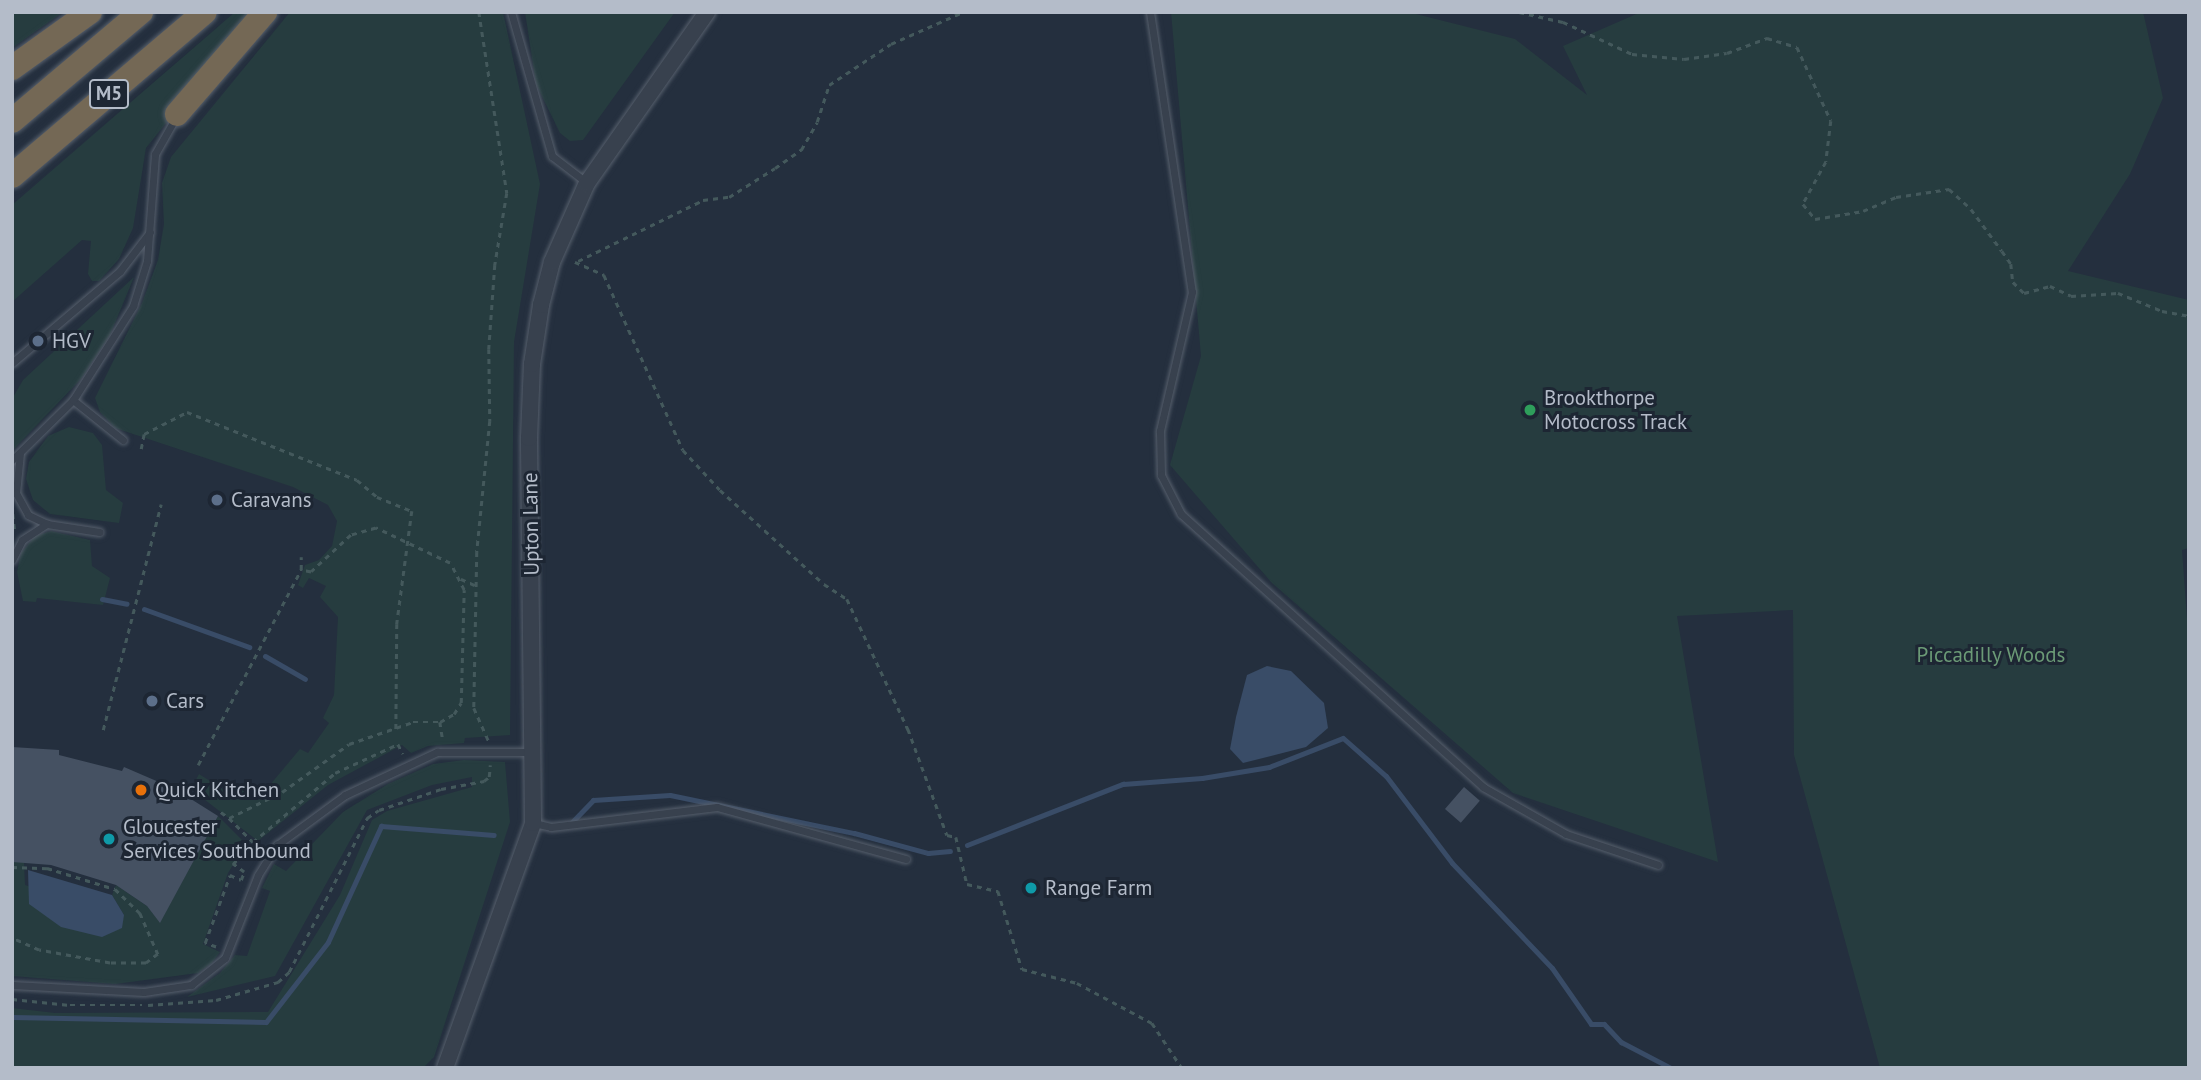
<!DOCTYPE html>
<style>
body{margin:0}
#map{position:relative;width:2201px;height:1080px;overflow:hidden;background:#242f3e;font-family:"PT Sans",sans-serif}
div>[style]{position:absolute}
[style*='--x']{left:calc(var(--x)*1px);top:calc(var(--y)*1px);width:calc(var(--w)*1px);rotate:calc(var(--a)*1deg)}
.green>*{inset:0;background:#263c3f}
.water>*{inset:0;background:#394c67}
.stream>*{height:5px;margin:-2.5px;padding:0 2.5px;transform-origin:2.5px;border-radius:2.5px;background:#394c67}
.building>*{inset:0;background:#455162;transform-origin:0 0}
.path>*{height:2.5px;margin-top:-1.25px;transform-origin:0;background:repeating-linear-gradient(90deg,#44595c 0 5px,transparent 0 10px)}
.roads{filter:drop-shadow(0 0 2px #565f6c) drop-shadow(0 0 2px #565f6c)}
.service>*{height:7px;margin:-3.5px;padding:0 3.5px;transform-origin:3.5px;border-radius:3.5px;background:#38414e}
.tertiary>*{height:16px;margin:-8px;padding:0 8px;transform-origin:8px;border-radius:8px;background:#38414e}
.motorway>*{height:24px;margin:-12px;padding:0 12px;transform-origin:12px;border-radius:12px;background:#746855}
.dots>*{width:19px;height:19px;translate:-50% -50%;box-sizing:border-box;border:4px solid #1d2633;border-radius:50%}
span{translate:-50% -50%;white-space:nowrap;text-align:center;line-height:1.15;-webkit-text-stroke:6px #1d2633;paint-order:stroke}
.shield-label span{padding:2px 5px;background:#1d2633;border:2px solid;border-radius:5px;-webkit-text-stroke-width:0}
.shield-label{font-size:19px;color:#b4bcc9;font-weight:700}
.poi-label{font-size:21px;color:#b4bcc9}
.left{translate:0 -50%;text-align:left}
.street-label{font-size:21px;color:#b4bcc9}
.park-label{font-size:21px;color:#6b9a76}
.frame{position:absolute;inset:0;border:14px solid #b4bcc9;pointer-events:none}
</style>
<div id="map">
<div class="green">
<div style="clip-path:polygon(12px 12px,63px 12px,12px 48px)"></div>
<div style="clip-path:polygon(235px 12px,255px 12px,146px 148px,133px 228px,119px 259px,99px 281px,92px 281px,88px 274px,91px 241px,82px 240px,12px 302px,12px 205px)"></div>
<div style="clip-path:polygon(290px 12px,503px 12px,540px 184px,514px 342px,510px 735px,465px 738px,464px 743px,428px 746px,411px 753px,402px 745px,328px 785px,258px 841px,191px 789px,199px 774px,232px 795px,239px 785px,264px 792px,300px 749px,308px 753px,329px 723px,323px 718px,334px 695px,338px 617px,320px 597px,326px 586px,309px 578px,303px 588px,298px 585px,305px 565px,319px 560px,332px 546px,337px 521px,328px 505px,293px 487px,115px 428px,100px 412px,95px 398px,142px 303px,158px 260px,164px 224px,162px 183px,171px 157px)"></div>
<div style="clip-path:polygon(525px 12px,675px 12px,583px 140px,570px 141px,560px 133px,536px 84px)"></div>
<div style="clip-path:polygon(1171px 12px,1408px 12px,1515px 39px,1587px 95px,1563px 46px,1641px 12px,2143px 12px,2163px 98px,2130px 174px,2068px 271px,2189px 300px,2189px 548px,2182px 550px,2189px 646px,2189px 1068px,1880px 1068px,1794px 755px,1793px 610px,1677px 616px,1718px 862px,1513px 793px,1271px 582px,1170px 465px,1201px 356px)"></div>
<div style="clip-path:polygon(134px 277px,110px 335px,81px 379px,12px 451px,12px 399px,23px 380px)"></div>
<div style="clip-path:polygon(69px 427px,93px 433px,102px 445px,106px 490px,123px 503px,119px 523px,50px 514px,33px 500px,26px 479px,29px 462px,48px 436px)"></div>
<div style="clip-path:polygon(51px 531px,90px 540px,92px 566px,110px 578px,103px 605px,37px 598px,36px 602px,23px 601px,17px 572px,21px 553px,35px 536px)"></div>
<div style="clip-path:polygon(464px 760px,505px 762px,510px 822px,434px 1057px,423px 1068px,12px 1068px,12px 1008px,55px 1013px,268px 1012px,340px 895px,372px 820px,387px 811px,472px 787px,472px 777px,432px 785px,367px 810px,275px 976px,187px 997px,220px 973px,235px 955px,247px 956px,270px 891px,262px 888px,274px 864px,286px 871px,343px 812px,388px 784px,433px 764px)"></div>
<div style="clip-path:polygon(218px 816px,246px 844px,228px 873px,203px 944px,220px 952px,212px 963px,198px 973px,115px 984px,12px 976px,12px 862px,24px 862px,25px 885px,124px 915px,112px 895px,116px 885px,147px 906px,160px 922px)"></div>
</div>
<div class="water">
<div style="clip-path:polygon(1267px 666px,1291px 671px,1324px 703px,1328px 728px,1306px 747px,1243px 763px,1230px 749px,1236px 717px,1247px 675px)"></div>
<div style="clip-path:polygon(28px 870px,112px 895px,124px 915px,122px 928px,102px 937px,61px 927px,29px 904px)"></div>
</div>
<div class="stream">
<div style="--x:102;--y:599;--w:25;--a:11"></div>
<div style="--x:144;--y:609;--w:112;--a:19.9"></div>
<div style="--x:265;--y:656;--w:46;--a:29.9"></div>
<div style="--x:571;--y:823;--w:32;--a:-46"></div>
<div style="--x:593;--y:800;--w:77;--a:-3.7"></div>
<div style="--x:670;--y:795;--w:188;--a:11.7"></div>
<div style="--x:854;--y:833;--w:77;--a:15.1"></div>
<div style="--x:928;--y:853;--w:22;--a:-5"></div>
<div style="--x:967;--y:845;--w:168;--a:-21.4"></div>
<div style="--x:1123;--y:784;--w:79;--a:-4.3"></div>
<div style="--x:1202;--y:778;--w:68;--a:-9.3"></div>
<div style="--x:1269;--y:767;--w:79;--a:-21.4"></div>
<div style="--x:1343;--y:738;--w:57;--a:41.5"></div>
<div style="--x:1386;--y:776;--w:109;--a:52.8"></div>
<div style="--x:1452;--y:863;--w:145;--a:46.4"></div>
<div style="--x:1552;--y:968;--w:68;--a:55.1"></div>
<div style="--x:1591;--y:1024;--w:13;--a:0"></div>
<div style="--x:1604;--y:1024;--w:25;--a:47"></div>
<div style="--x:1621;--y:1042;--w:56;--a:27.5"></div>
<div style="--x:12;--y:1017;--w:254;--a:1.1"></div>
<div style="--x:266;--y:1022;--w:101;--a:-52.2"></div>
<div style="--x:328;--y:942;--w:128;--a:-65.4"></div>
<div style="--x:381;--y:826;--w:113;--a:4.6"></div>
</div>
<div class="building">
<div style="clip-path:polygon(12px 747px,59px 750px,59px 755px,122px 771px,124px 767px,175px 789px,218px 816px,160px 923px,147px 906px,116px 885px,51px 865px,12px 862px)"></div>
<div style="left:1464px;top:787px;width:21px;height:29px;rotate:41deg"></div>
</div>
<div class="path">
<div style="--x:479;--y:12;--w:183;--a:81.2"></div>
<div style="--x:507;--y:193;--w:73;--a:99.5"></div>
<div style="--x:495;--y:265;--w:84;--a:94.1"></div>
<div style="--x:489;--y:349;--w:72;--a:89.2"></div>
<div style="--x:490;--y:421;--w:132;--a:95.7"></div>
<div style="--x:477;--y:552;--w:156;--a:91.1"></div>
<div style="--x:474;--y:708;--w:36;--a:66"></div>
<div style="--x:1519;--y:12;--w:45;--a:12.8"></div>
<div style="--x:1563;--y:22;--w:76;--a:24.9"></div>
<div style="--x:1632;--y:54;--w:52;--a:5.5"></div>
<div style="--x:1684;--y:59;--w:43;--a:-7.9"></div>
<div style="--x:1727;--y:53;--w:43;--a:-20.6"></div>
<div style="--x:1767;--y:38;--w:31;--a:17"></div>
<div style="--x:1797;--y:47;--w:81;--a:65.3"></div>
<div style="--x:1831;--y:121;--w:41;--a:97"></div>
<div style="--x:1826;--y:162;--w:48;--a:118.7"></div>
<div style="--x:1803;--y:204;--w:19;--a:51"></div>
<div style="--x:1815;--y:219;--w:49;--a:-9.5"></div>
<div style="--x:1863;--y:211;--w:36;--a:-23"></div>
<div style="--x:1896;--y:197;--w:54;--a:-8.6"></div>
<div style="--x:1949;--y:189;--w:30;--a:42"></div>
<div style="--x:1971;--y:209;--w:52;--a:53.6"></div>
<div style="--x:2002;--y:251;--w:16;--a:55"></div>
<div style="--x:2011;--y:264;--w:18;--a:84"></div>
<div style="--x:2013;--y:282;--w:16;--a:45"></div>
<div style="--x:2024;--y:293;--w:27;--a:-15"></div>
<div style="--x:2050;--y:286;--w:23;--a:25"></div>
<div style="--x:2071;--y:296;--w:47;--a:-3.7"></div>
<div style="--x:2118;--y:293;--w:48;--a:22.2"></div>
<div style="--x:2162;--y:311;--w:27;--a:10"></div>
<div style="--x:578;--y:261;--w:139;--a:-26"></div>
<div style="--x:703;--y:200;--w:26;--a:-7"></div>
<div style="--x:729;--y:197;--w:54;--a:-32.2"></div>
<div style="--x:775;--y:168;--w:32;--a:-35"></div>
<div style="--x:801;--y:150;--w:32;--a:-60"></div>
<div style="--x:817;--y:122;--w:39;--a:-72"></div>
<div style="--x:829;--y:85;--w:74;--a:-33.5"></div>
<div style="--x:891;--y:44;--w:79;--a:-24"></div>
<div style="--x:575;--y:262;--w:32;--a:24"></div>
<div style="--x:604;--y:275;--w:192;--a:65.7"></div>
<div style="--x:683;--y:450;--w:54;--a:47.2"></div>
<div style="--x:720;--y:490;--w:140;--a:42.1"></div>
<div style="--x:824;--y:584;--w:27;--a:33"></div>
<div style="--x:847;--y:599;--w:144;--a:64.9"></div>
<div style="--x:908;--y:729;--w:113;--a:69.8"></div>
<div style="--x:947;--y:835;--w:9;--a:13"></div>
<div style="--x:956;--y:837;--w:48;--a:76.8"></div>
<div style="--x:967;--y:884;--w:32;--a:13"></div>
<div style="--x:998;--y:891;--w:82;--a:72.9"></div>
<div style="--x:1022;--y:969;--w:57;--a:14.3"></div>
<div style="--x:1077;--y:983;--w:85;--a:28.1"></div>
<div style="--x:1152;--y:1023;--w:54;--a:56.3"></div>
<div style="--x:141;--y:449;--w:15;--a:-79"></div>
<div style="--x:144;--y:434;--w:48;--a:-27.1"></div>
<div style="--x:187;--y:412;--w:183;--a:21.8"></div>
<div style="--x:357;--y:480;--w:26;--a:40"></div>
<div style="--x:377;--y:497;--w:38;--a:22"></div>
<div style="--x:412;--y:511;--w:114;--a:97.6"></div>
<div style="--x:397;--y:624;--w:105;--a:90.5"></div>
<div style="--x:13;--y:514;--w:18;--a:84"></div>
<div style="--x:461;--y:579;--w:17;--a:24"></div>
<div style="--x:440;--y:722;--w:18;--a:81"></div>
<div style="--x:103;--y:730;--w:233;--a:-75.6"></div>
<div style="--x:198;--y:765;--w:221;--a:-62.2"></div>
<div style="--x:301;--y:570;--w:13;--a:-90"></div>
<div style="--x:221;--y:812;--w:10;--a:37"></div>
<div style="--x:229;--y:818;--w:59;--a:-26.1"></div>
<div style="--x:282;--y:792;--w:82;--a:-35.6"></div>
<div style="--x:349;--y:744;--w:68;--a:-19"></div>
<div style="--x:413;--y:722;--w:27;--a:0"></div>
<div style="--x:440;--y:722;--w:16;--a:-30"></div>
<div style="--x:454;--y:714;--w:13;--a:-58"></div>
<div style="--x:461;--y:703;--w:113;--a:-88.5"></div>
<div style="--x:464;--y:590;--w:30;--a:-117"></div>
<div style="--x:450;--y:563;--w:82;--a:-154.7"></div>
<div style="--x:376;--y:528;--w:26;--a:164"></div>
<div style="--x:351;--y:535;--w:54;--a:137.2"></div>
<div style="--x:311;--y:572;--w:10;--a:-169"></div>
<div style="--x:229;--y:818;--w:34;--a:45"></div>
<div style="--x:12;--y:867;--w:35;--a:2"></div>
<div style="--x:47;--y:868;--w:71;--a:17.2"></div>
<div style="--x:115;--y:889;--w:35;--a:44"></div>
<div style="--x:140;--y:913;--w:45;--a:66.3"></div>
<div style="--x:158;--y:954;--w:15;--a:143"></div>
<div style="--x:146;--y:963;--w:36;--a:180"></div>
<div style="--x:110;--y:963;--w:72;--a:-169.6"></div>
<div style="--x:39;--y:950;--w:30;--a:-156"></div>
<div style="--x:216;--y:947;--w:12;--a:-160"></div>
<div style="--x:205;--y:943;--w:72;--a:-69.8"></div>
<div style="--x:230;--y:875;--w:12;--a:24"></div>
<div style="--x:241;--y:880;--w:9;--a:-69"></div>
<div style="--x:244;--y:872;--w:14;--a:-144"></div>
<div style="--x:233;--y:864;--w:30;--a:-48"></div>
<div style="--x:253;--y:842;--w:107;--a:-40.1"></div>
<div style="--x:335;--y:773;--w:69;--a:-24.7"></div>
<div style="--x:398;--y:744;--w:11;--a:63"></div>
<div style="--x:12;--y:999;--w:58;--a:5.9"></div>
<div style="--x:70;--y:1005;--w:72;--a:0"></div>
<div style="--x:148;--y:1005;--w:68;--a:-4.2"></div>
<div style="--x:216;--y:1000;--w:65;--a:-16.2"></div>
<div style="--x:278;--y:982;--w:15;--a:-42"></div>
<div style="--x:289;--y:972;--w:173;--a:-63.1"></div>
<div style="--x:367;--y:818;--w:14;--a:-34"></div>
<div style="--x:379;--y:810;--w:65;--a:-18.7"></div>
<div style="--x:441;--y:789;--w:44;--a:-10.5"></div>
<div style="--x:484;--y:781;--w:6;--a:-39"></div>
<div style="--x:489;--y:777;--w:12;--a:-85"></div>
</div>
<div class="roads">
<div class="service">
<div style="--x:511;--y:12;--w:150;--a:74.1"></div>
<div style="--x:552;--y:156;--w:44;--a:37.6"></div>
<div style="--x:1150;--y:12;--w:283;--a:81.5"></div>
<div style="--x:1192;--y:292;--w:143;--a:103"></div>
<div style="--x:1160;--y:431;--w:44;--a:88.7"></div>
<div style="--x:1161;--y:475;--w:44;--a:62.9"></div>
<div style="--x:1181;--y:514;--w:407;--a:42.1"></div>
<div style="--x:1483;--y:787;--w:95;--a:29.5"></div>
<div style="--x:1566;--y:834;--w:97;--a:18.6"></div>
<div style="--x:12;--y:363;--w:142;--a:-40.4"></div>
<div style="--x:120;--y:271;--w:49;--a:-52.4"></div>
<div style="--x:73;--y:400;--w:64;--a:38.7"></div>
<div style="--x:20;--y:453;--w:40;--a:95.7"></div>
<div style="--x:16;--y:493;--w:25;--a:61"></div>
<div style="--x:28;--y:515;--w:21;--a:25"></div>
<div style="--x:47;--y:524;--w:53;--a:8.7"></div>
<div style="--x:12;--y:460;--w:86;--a:-44.5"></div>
<div style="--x:73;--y:400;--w:112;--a:-57.4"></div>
<div style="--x:133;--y:306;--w:47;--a:-72.7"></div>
<div style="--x:147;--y:261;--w:107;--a:-85.7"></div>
<div style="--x:155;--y:154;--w:43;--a:-60.4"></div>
<div style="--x:12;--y:560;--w:22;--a:-63"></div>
<div style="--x:22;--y:540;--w:30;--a:-33"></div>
<div style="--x:534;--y:823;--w:17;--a:13"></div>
<div style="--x:551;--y:827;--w:167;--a:-6.9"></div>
<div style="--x:717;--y:807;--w:196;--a:15.4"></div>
<div style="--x:12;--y:985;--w:132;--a:3"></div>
<div style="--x:144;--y:992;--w:48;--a:-8.5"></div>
<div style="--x:191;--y:985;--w:43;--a:-38.5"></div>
<div style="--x:225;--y:958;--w:89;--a:-68.3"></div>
<div style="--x:258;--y:875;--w:36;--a:-58"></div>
<div style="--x:277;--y:845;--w:84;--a:-36.3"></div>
<div style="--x:345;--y:795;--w:102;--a:-25.1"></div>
<div style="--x:437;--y:752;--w:96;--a:0"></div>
</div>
<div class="tertiary">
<div style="--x:445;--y:1068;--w:260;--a:-70.2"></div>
<div style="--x:533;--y:823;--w:385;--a:-90.6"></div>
<div style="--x:529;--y:438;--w:74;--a:-87.7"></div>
<div style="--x:532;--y:364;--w:60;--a:-81.3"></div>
<div style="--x:541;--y:305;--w:44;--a:-75.7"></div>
<div style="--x:552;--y:262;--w:86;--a:-66.1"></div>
<div style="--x:587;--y:183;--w:209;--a:-54.9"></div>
</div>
<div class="motorway">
<div style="--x:12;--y:68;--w:96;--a:-35.7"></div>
<div style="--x:177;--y:114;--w:135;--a:-49.2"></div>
<div style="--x:12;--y:121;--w:169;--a:-40.2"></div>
<div style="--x:12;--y:176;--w:253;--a:-40.4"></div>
</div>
</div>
<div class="dots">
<div style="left:38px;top:341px;background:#5c6f8a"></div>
<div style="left:1530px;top:410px;background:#2e9e5b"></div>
<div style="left:217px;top:500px;background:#5c6f8a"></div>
<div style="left:152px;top:701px;background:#5c6f8a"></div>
<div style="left:141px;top:790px;background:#e8710a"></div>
<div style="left:109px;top:839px;background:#0f9aa8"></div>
<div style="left:1031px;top:888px;background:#0f9aa8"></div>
</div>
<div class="shield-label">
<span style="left:109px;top:94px">M5</span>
</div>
<div class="poi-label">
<span class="left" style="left:52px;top:341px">HGV</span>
<span class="left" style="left:1544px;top:410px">Brookthorpe<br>Motocross Track</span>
<span class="left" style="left:231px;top:500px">Caravans</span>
<span class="left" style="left:166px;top:701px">Cars</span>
<span class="left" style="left:155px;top:790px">Quick Kitchen</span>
<span class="left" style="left:123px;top:839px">Gloucester<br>Services Southbound</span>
<span class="left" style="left:1045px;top:888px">Range Farm</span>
</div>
<div class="street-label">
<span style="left:531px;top:524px;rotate:-91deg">Upton Lane</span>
</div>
<div class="park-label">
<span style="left:1991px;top:655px">Piccadilly Woods</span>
</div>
<div class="frame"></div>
</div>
